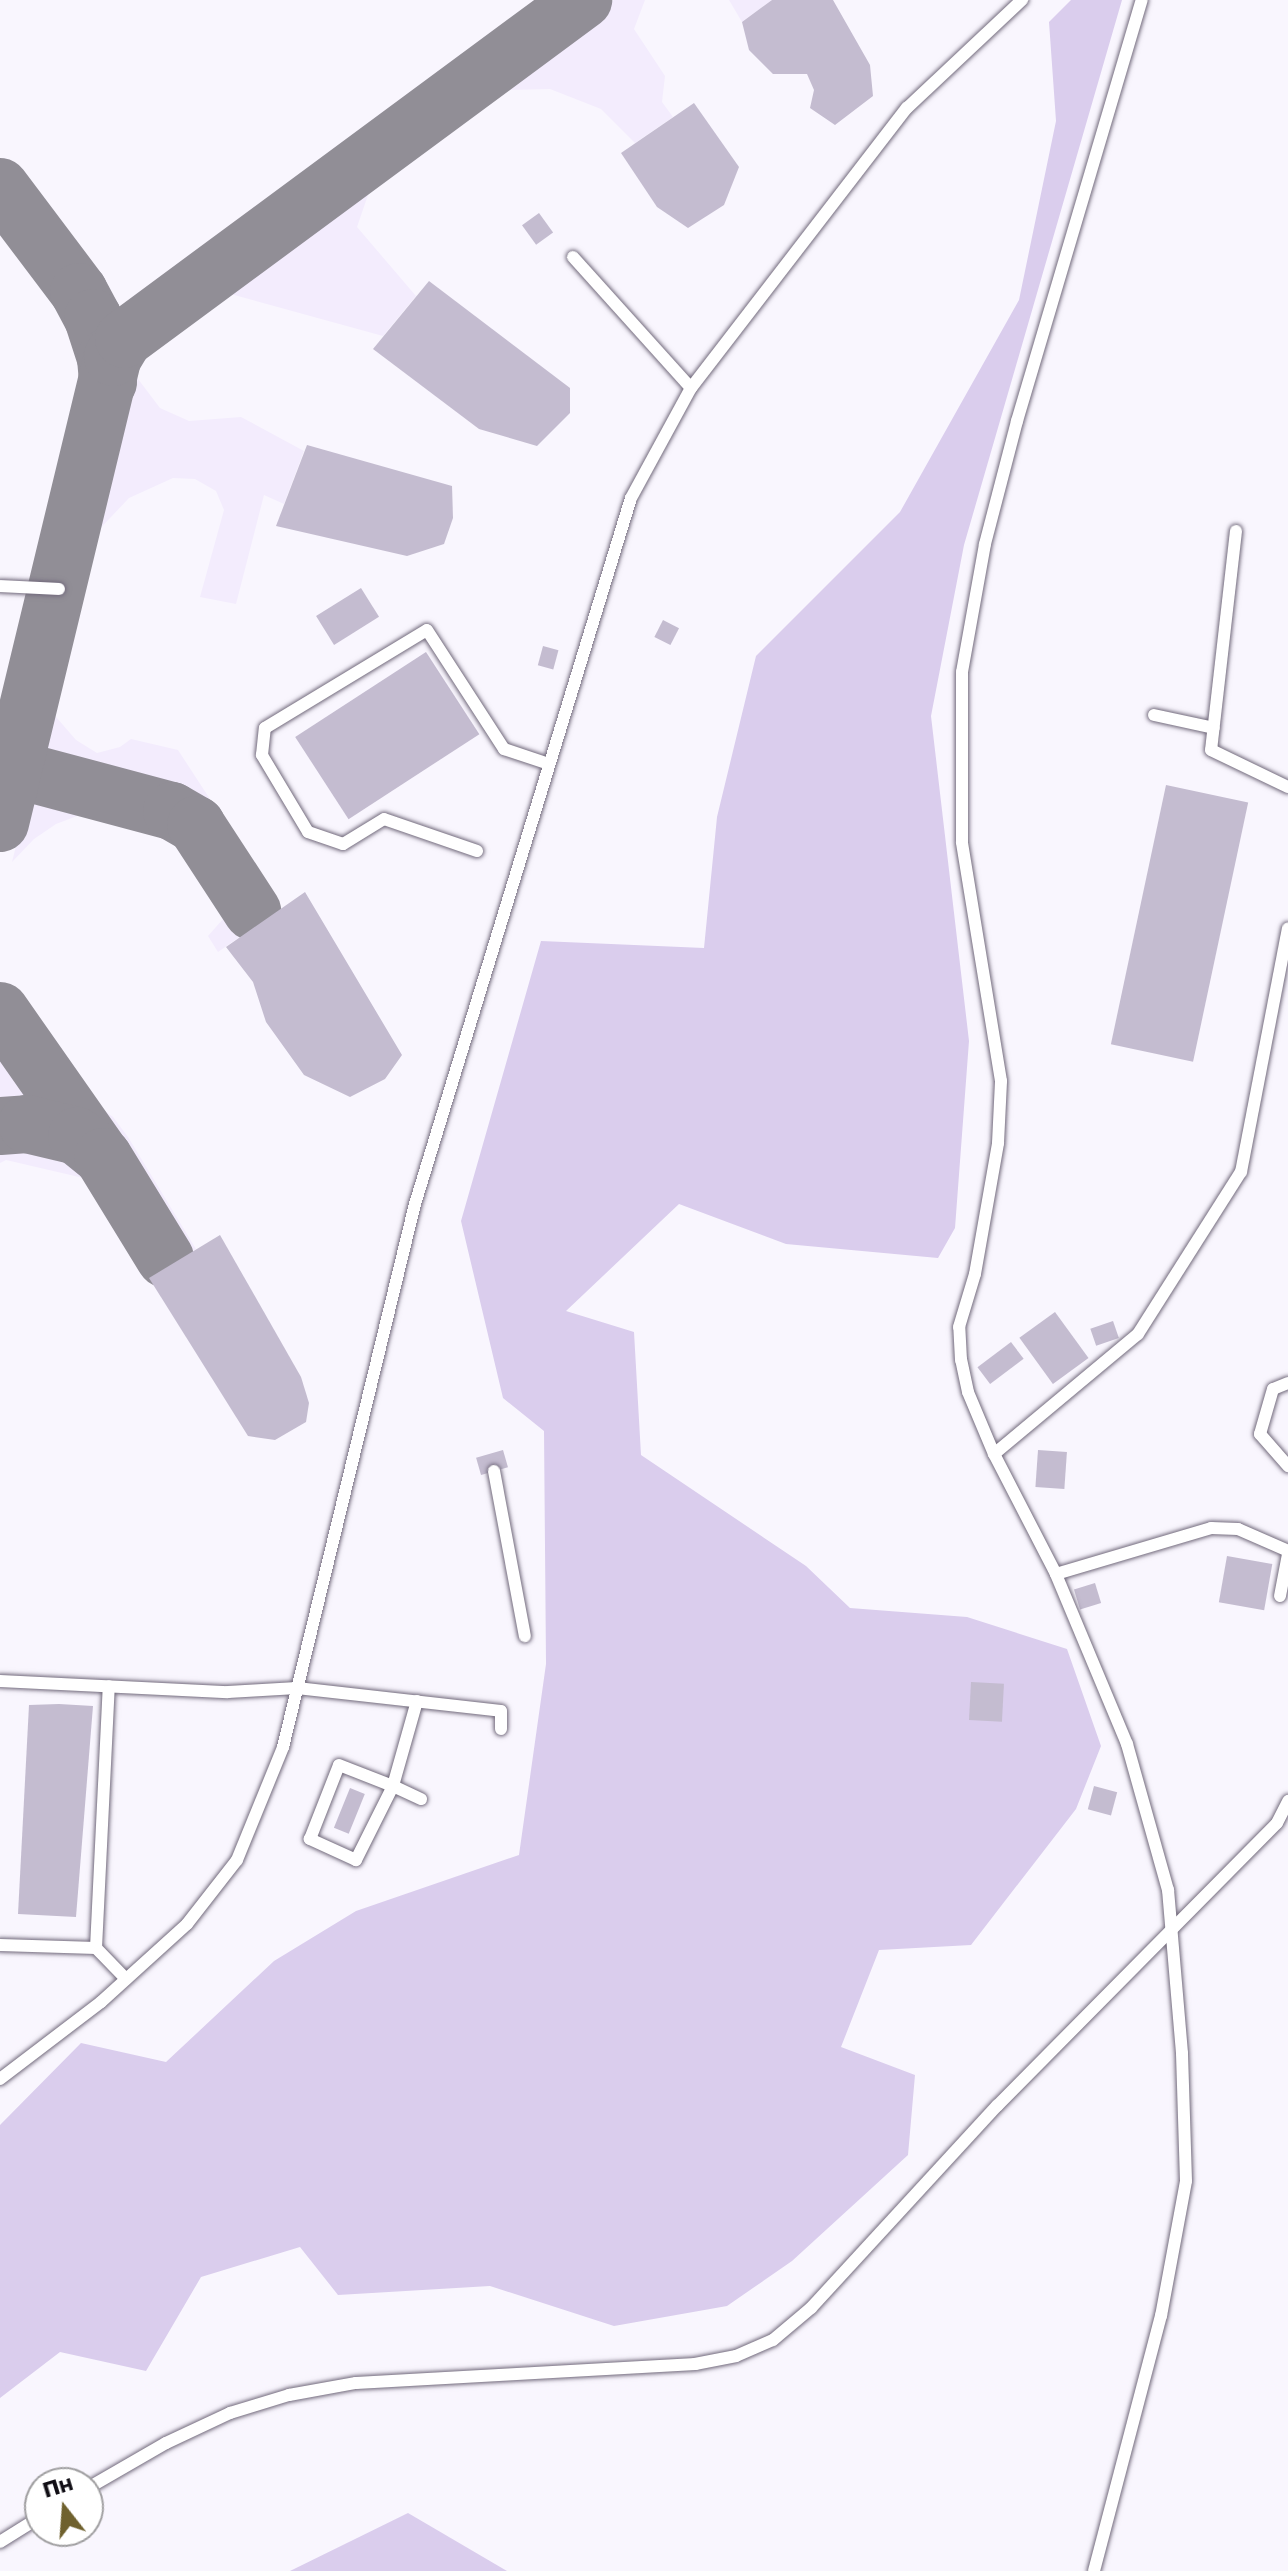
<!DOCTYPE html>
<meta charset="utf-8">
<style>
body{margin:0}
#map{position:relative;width:1288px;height:2571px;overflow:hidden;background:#f9f6fe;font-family:"Golos Text",sans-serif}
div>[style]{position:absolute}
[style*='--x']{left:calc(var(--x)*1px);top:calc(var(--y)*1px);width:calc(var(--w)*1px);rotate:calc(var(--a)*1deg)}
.built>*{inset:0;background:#f3ecfd}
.green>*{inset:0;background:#dacded}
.taxiway>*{height:58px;margin:-29px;padding:0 29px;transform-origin:29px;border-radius:29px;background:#918e96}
.building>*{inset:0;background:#c4bcd0;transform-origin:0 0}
.roads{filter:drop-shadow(0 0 2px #726a7c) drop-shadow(0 0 2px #726a7c)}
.lane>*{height:12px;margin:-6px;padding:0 6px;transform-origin:6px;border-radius:6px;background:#fff}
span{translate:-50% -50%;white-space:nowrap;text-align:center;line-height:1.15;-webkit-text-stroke:6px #fff;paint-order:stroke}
.north{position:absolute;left:24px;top:2467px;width:80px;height:80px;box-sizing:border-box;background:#fff;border:2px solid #a09fa1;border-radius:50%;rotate:343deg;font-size:22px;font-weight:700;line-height:32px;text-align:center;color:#110e15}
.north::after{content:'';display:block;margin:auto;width:28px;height:36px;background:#6f612e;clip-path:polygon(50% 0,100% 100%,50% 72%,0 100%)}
</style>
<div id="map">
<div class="built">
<div style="clip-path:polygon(614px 0,645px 0,634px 29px,665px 76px,662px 102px,673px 117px,635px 143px,601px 109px,550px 89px,509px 90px,369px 192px,357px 227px,416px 296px,383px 336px,220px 291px)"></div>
<div style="clip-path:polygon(729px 0,772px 0,742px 22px)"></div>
<div style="clip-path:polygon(135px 375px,160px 408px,189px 421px,241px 417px,304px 451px,284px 504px,264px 495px,236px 604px,200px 597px,224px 510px,216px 491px,195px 479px,173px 478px,129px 498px,93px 536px)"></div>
<div style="clip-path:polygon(50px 710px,76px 740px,97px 753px,120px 747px,131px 739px,178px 750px,281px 908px,218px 952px,208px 936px,231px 910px,176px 829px,85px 813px,56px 824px,34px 839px,12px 862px)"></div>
<div style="clip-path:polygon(0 991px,75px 1103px,97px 1105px,113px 1117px,128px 1137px,196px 1249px,159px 1272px,92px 1180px,6px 1160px,0 1163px)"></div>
</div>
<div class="green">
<div style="clip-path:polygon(1071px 0,1122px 0,964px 545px,931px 716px,969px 1041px,955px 1228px,938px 1258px,786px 1244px,679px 1204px,566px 1311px,634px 1332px,641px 1455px,806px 1566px,850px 1608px,967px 1617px,1067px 1649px,1101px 1746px,1076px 1809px,971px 1945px,879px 1950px,841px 2047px,915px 2075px,908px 2155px,792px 2261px,727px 2306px,614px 2326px,490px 2286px,338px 2295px,300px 2247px,201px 2277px,146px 2371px,60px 2352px,0 2398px,0 2125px,81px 2043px,166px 2062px,274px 1961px,356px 1911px,519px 1855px,546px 1664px,544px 1431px,503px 1398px,461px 1221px,541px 941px,704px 948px,717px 817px,756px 656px,900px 512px,1019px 300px,1056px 121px,1049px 22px)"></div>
<div style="clip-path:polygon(408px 2513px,507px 2571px,290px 2571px)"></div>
</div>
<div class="taxiway">
<div style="--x:0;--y:187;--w:131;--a:53"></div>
<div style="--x:79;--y:292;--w:30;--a:62"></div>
<div style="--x:93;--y:318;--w:42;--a:72"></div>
<div style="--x:106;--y:358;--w:24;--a:85"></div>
<div style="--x:14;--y:769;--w:163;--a:14.9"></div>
<div style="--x:172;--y:811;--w:28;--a:30"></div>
<div style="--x:196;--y:825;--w:103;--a:56.9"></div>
<div style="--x:0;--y:823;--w:480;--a:-76.4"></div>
<div style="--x:113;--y:357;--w:21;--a:-59"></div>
<div style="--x:124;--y:339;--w:571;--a:-36.45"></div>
<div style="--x:0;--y:1011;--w:176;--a:55"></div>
<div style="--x:0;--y:1126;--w:27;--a:-4"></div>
<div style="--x:27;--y:1124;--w:51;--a:13.5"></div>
<div style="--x:77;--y:1136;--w:33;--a:39"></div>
<div style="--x:103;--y:1157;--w:119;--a:58.5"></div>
</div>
<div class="building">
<div style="clip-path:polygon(772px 0,833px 0,870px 65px,873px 96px,835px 125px,810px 108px,814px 90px,807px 74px,773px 74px,749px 50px,742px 22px)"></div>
<div style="clip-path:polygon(694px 103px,739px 167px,724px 205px,688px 228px,657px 207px,621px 153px)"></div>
<div style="left:539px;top:213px;width:24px;height:21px;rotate:54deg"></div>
<div style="clip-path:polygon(429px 281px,570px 388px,570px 413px,537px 446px,479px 429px,373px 349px)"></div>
<div style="clip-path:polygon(307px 445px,452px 486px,453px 518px,444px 544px,407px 556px,276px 526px)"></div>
<div style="left:361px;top:588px;width:34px;height:53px;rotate:58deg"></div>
<div style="left:663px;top:620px;width:18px;height:19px;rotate:27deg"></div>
<div style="left:543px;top:646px;width:16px;height:20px;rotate:15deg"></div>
<div style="left:426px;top:652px;width:98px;height:156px;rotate:57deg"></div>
<div style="left:1166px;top:785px;width:84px;height:265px;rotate:12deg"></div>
<div style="clip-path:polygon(305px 892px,402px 1055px,385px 1079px,350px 1097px,304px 1075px,266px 1022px,253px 982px,226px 947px)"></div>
<div style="clip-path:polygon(220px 1235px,301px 1377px,309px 1403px,306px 1422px,275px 1440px,248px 1436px,149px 1278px)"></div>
<div style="left:1055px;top:1312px;width:57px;height:44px;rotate:54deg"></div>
<div style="left:1113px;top:1321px;width:18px;height:24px;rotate:71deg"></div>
<div style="left:1011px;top:1342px;width:21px;height:42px;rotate:53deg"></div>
<div style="left:503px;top:1450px;width:18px;height:28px;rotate:74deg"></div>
<div style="left:1038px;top:1450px;width:29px;height:37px;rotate:4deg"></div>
<div style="left:1227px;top:1556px;width:46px;height:47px;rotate:10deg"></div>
<div style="left:1095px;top:1583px;width:21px;height:22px;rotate:73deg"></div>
<div style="left:971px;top:1682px;width:33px;height:38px;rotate:3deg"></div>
<div style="clip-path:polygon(59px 1704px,93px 1706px,76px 1917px,18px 1914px,29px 1705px)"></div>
<div style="left:1094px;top:1786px;width:24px;height:24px;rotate:15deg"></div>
<div style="left:350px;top:1788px;width:16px;height:43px;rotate:22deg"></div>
</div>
<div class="roads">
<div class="lane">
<div style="--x:573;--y:257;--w:176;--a:48"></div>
<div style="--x:1236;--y:531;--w:220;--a:96.5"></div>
<div style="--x:1211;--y:750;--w:85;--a:25.7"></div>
<div style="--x:0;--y:586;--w:59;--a:2.9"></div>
<div style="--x:1154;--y:715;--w:61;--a:12.2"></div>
<div style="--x:477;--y:851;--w:98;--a:-161"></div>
<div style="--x:384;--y:819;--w:48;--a:148.6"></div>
<div style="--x:343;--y:844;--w:37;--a:-161"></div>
<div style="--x:308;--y:832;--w:90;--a:-120.9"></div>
<div style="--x:262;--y:755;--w:27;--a:-84"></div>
<div style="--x:265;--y:728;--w:189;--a:-31.2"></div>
<div style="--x:427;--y:630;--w:142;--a:57.1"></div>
<div style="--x:504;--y:749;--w:47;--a:18.4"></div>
<div style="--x:1288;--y:1383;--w:16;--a:158"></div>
<div style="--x:1273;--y:1389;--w:47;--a:106.1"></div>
<div style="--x:1260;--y:1434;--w:43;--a:48.8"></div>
<div style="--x:994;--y:1454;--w:187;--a:-39.8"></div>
<div style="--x:1138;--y:1334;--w:192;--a:-57.6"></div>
<div style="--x:1241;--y:1172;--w:248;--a:-79.1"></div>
<div style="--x:494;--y:1471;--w:168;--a:79.4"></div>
<div style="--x:1056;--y:1574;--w:162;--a:-16.5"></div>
<div style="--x:1211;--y:1528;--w:27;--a:2"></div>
<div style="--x:1238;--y:1529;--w:55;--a:23.7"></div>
<div style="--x:1280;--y:1596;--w:43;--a:-79.2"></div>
<div style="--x:0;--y:1681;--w:228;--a:2.8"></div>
<div style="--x:228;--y:1692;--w:69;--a:-3.3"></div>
<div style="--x:297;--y:1688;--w:205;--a:6.4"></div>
<div style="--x:501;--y:1711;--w:18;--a:90"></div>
<div style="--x:417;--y:1701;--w:88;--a:105.8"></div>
<div style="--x:393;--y:1786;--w:83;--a:116.6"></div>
<div style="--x:356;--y:1860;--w:51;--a:-155.5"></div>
<div style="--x:310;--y:1839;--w:79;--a:-68.6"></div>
<div style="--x:339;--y:1765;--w:58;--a:21.3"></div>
<div style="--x:393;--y:1786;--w:31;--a:25"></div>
<div style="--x:0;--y:1945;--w:96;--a:1.8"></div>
<div style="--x:96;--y:1948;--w:262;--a:-87.2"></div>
<div style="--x:96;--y:1948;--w:43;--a:45.9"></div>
<div style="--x:0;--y:2079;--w:127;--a:-37.3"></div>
<div style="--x:101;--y:2002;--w:116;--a:-42.2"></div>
<div style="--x:187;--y:1924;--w:81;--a:-52"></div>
<div style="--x:237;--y:1860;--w:122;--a:-67.8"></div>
<div style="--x:283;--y:1747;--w:559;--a:-76.34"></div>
<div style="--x:415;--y:1204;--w:738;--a:-72.99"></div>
<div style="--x:631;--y:498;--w:125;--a:-61.4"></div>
<div style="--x:691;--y:388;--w:354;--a:-52.4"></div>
<div style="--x:907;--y:108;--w:158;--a:-43.2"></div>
<div style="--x:88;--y:2488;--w:90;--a:-30"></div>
<div style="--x:166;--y:2443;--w:71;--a:-25.1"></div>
<div style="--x:230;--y:2413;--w:62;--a:-17"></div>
<div style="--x:289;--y:2395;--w:68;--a:-10.2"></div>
<div style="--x:356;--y:2383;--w:340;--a:-3.2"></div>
<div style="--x:695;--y:2364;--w:42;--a:-11"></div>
<div style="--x:736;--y:2356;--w:40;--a:-23.4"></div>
<div style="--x:773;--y:2340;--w:50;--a:-40.1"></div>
<div style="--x:811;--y:2308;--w:275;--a:-47.4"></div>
<div style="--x:997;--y:2106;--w:398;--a:-45.3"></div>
<div style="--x:1277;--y:1823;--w:25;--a:-63"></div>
<div style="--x:0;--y:2542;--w:47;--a:-32"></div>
<div style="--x:1094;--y:2571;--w:264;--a:-75.3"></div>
<div style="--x:1161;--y:2316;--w:137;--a:-79.5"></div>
<div style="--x:1186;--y:2181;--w:128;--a:-91.8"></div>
<div style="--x:1182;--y:2053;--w:164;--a:-94.9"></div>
<div style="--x:1168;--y:1890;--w:152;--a:-105.7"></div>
<div style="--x:1127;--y:1744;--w:184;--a:-112.7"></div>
<div style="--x:1056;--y:1574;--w:135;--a:-117.3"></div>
<div style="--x:994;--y:1454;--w:67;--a:-112.8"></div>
<div style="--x:968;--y:1392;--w:33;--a:-102"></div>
<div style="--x:961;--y:1360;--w:33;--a:-93"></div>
<div style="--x:959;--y:1327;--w:55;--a:-73.2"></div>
<div style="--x:975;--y:1274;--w:133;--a:-80"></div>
<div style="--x:998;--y:1143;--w:62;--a:-87.2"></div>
<div style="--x:1001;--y:1081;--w:242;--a:-99.3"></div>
<div style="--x:962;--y:842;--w:170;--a:-90"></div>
<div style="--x:962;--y:672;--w:130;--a:-79.8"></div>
<div style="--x:985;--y:544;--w:127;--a:-75.4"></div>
<div style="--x:1017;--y:421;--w:439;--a:-73.5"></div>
</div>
</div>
<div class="north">Пн</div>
</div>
